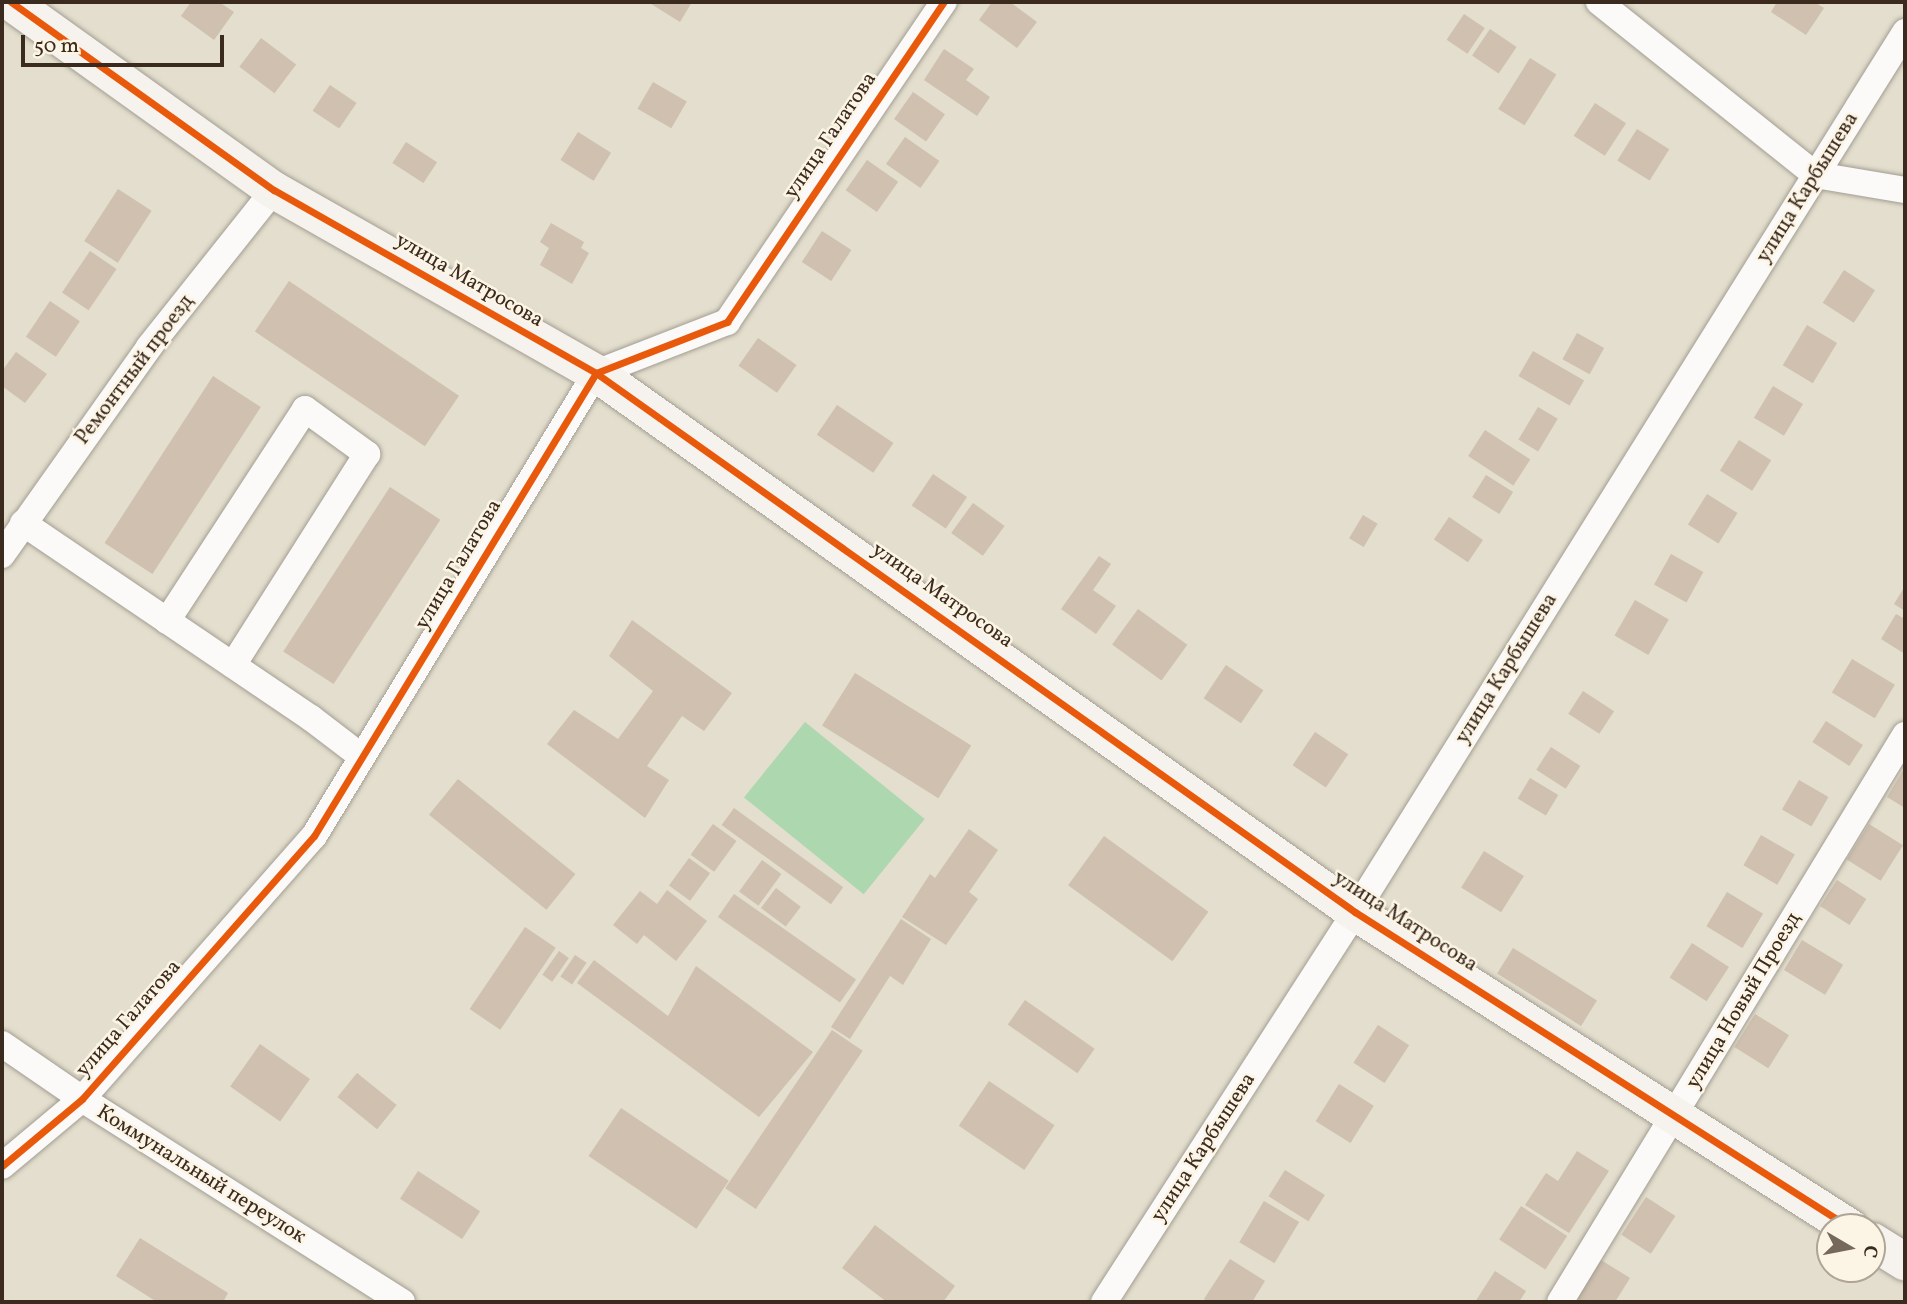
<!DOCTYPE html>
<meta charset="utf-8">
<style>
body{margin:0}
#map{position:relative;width:1907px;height:1304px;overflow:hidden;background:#e3decd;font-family:Vollkorn,serif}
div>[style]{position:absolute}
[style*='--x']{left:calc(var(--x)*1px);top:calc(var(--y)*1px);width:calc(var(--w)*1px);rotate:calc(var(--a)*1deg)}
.green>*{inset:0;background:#add7ae;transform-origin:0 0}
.building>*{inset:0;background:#cfc0af;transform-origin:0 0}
.roads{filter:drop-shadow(0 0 2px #a39e93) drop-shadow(0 0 2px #a39e93)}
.street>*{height:26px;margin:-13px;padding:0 13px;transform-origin:13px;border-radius:13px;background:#fbfaf8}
.secondary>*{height:37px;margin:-18.5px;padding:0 18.5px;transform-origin:18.5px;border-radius:18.5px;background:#f6f2ed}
.cycleway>*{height:7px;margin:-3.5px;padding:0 3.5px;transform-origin:3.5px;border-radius:3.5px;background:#e8590c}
span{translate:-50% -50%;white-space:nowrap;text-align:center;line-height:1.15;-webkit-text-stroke:5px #fcf5e5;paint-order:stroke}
.street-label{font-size:21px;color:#3b2a1e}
.frame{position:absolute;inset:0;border:4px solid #3b2a1e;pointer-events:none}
.north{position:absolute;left:1816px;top:1213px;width:70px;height:70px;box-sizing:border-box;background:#fcf5e5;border:2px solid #afa495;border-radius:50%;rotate:100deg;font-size:19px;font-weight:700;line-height:28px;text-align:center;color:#3b2a1e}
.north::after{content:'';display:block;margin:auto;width:24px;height:32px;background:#76695b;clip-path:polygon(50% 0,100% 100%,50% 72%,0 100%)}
.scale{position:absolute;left:21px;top:35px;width:203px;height:32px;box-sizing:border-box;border:4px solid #3b2a1e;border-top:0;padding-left:9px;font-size:21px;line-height:24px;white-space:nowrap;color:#3b2a1e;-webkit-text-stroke:5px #fcf5e5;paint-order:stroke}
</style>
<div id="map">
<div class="green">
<div style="left:805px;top:722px;width:154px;height:97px;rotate:39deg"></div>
</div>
<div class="building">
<div style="clip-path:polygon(191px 2px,219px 2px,234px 12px,214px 40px,181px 16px)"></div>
<div style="clip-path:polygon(648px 2px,692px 2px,680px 22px)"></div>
<div style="clip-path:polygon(992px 2px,1010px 2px,1037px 22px,1017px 48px,979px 20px)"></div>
<div style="clip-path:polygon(1777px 2px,1814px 2px,1824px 8px,1806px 35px,1771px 12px)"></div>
<div style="left:1464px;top:14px;width:25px;height:31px;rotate:34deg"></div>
<div style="left:1490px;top:29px;width:32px;height:32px;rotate:34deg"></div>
<div style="left:261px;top:38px;width:44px;height:36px;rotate:37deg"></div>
<div style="clip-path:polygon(944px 49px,974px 69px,966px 80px,990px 97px,977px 116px,924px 80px)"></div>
<div style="left:1530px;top:58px;width:31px;height:60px;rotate:32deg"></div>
<div style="left:653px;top:82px;width:39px;height:31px;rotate:30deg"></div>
<div style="left:330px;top:85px;width:32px;height:31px;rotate:34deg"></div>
<div style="left:913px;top:92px;width:39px;height:33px;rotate:35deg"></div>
<div style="left:1595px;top:103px;width:37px;height:39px;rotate:33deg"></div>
<div style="left:1637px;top:129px;width:38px;height:37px;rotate:32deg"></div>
<div style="left:578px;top:132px;width:39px;height:33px;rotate:32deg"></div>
<div style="left:905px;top:137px;width:42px;height:33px;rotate:35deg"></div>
<div style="left:406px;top:142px;width:37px;height:25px;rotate:33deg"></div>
<div style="left:867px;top:160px;width:38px;height:37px;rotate:35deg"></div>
<div style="left:118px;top:189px;width:40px;height:62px;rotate:33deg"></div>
<div style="clip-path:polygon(551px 223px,584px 242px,581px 248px,589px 253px,572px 284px,540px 265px,549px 248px,540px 242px)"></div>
<div style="left:822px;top:231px;width:35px;height:37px;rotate:33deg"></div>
<div style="left:90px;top:251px;width:32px;height:50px;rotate:34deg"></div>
<div style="left:1844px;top:270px;width:37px;height:39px;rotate:33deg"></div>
<div style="left:289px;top:281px;width:205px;height:61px;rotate:34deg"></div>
<div style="left:50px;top:301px;width:36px;height:43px;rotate:34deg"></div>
<div style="left:1807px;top:325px;width:35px;height:47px;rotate:31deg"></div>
<div style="left:1577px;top:333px;width:31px;height:30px;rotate:29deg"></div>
<div style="left:758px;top:338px;width:47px;height:34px;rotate:35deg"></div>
<div style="left:1533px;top:351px;width:59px;height:29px;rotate:30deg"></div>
<div style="clip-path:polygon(16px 352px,47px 374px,25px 403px,2px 386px,2px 371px)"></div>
<div style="left:213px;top:376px;width:57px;height:199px;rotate:33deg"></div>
<div style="left:1773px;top:386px;width:35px;height:37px;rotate:31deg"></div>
<div style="left:837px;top:405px;width:68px;height:36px;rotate:34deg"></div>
<div style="left:1538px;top:407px;width:23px;height:38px;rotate:31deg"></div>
<div style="left:1485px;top:430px;width:54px;height:31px;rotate:33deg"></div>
<div style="left:1739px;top:440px;width:38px;height:36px;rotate:32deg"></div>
<div style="left:933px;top:474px;width:41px;height:38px;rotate:34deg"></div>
<div style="left:1486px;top:475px;width:32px;height:26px;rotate:32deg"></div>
<div style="left:390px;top:487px;width:60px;height:196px;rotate:33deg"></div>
<div style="left:1707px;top:494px;width:36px;height:36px;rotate:32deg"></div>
<div style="left:973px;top:503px;width:39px;height:37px;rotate:36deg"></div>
<div style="left:1363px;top:515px;width:17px;height:27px;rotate:31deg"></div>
<div style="left:1449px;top:517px;width:41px;height:27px;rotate:34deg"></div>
<div style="left:1671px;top:554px;width:37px;height:35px;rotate:29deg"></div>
<div style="clip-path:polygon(1099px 556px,1111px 564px,1093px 590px,1116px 606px,1096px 634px,1061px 609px)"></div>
<div style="clip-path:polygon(1905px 586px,1905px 611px,1894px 604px)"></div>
<div style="left:1635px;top:600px;width:39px;height:41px;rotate:30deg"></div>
<div style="left:1138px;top:609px;width:61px;height:44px;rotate:36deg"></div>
<div style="clip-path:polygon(1896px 614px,1905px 619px,1905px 654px,1881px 639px)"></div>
<div style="clip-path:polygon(632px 620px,732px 693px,704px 731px,682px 716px,647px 766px,669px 780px,645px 818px,547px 744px,574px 710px,618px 739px,653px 691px,609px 656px)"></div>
<div style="left:1852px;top:659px;width:50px;height:39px;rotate:31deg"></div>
<div style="left:1226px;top:665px;width:45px;height:40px;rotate:34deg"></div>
<div style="left:855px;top:673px;width:137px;height:62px;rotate:32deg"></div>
<div style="left:1583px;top:691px;width:37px;height:27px;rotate:33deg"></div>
<div style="left:1826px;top:721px;width:44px;height:25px;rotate:33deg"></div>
<div style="left:1315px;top:732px;width:40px;height:40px;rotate:34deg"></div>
<div style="left:1551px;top:747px;width:35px;height:27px;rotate:33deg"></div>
<div style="clip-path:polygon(1905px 767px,1905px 808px,1887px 797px)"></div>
<div style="left:1530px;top:778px;width:33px;height:24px;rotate:31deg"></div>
<div style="left:458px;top:779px;width:151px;height:46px;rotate:39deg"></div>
<div style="left:1799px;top:780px;width:34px;height:34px;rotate:30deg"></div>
<div style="left:734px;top:808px;width:135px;height:21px;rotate:36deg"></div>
<div style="left:713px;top:824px;width:29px;height:38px;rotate:36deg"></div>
<div style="left:1869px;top:824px;width:40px;height:42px;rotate:32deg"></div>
<div style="clip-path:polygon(969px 829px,998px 850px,969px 892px,978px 899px,946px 945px,902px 917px,930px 874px,935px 878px)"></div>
<div style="left:1761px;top:835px;width:39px;height:35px;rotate:30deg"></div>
<div style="left:1104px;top:836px;width:129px;height:61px;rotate:36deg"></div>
<div style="left:1484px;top:851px;width:47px;height:43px;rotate:32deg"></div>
<div style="left:689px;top:858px;width:26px;height:34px;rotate:36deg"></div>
<div style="left:762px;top:860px;width:24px;height:39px;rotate:36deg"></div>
<div style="left:1837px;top:880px;width:35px;height:31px;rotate:33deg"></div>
<div style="left:776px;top:888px;width:31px;height:25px;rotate:37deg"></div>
<div style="clip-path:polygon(667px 890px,707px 921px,676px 961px,644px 935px,637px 944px,613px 925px,640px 891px,657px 904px)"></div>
<div style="left:1727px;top:892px;width:42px;height:40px;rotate:31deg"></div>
<div style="left:734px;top:894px;width:149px;height:28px;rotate:35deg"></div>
<div style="clip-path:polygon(901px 919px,931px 939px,903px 985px,890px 976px,850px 1039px,831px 1027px)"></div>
<div style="left:525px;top:927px;width:37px;height:99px;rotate:34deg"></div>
<div style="left:1802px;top:940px;width:48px;height:35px;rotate:31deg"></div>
<div style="left:1692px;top:943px;width:44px;height:41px;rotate:33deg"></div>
<div style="left:1513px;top:948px;width:99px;height:30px;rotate:32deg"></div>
<div style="left:559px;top:951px;width:12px;height:29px;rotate:35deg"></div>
<div style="left:575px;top:955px;width:14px;height:26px;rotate:34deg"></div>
<div style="clip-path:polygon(594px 960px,668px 1016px,696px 966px,813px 1052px,759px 1117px,577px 983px)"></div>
<div style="left:1025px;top:1000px;width:85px;height:30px;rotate:35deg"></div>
<div style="left:1755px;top:1014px;width:40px;height:39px;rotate:32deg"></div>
<div style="left:1378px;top:1025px;width:37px;height:45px;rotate:33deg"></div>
<div style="left:832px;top:1030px;width:37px;height:191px;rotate:34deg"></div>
<div style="left:260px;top:1044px;width:61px;height:52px;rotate:35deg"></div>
<div style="left:357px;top:1073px;width:51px;height:31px;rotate:39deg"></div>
<div style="left:989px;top:1081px;width:79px;height:54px;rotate:34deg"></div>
<div style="left:1339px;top:1084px;width:41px;height:44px;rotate:32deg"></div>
<div style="left:621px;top:1108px;width:130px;height:58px;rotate:34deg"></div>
<div style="clip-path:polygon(1577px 1151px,1609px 1171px,1569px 1233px,1525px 1205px,1546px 1173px,1558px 1181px)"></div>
<div style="left:1285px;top:1170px;width:47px;height:31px;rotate:32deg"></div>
<div style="left:418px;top:1171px;width:74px;height:33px;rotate:33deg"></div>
<div style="left:1646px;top:1197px;width:35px;height:45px;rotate:33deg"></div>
<div style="left:1264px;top:1201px;width:41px;height:48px;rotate:31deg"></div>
<div style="left:1521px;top:1206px;width:55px;height:40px;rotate:33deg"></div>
<div style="clip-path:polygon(875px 1225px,955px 1286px,943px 1302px,887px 1302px,842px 1268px)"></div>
<div style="clip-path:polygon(140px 1238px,228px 1293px,223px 1302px,157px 1302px,116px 1276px)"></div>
<div style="clip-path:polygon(1230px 1259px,1265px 1281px,1252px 1302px,1209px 1302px,1204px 1299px)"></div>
<div style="clip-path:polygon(1601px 1260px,1630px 1278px,1615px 1302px,1582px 1302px,1577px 1298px)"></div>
<div style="clip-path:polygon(1495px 1271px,1526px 1291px,1519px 1302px,1475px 1302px)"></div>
</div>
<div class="roads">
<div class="street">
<div style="--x:1599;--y:2;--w:278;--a:38.6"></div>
<div style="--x:1816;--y:175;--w:90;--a:9.6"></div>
<div style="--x:23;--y:523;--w:348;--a:34.1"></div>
<div style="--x:311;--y:718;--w:64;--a:37.4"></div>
<div style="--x:2;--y:555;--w:255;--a:-54.7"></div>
<div style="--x:149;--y:347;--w:201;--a:-51.5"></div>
<div style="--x:167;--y:621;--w:253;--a:-56.9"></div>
<div style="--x:305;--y:409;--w:77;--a:36"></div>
<div style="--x:367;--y:454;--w:250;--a:122.4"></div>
<div style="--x:2;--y:1044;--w:97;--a:34.5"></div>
<div style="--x:82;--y:1099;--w:379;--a:32.4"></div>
<div style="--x:2;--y:1166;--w:104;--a:-39.9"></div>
<div style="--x:82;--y:1099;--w:351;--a:-48.6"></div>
<div style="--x:314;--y:836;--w:542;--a:-58.66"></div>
<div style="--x:596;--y:373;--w:141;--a:-21.3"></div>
<div style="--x:727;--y:322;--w:387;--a:-55.9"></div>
<div style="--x:1104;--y:1302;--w:464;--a:-57.2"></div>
<div style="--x:1355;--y:912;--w:1038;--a:-57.99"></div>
<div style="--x:1560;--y:1302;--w:664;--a:-58.68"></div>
</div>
<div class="secondary">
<div style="--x:11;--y:2;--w:323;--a:35.6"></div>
<div style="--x:274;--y:190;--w:370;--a:29.6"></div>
<div style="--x:596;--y:373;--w:931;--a:35.38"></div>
<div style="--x:1355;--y:912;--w:586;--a:32.52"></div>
<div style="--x:1872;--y:1241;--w:39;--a:32"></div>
</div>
</div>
<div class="cycleway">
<div style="--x:11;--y:2;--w:323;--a:35.6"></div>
<div style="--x:274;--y:190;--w:370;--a:29.6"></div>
<div style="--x:596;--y:373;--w:931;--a:35.38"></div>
<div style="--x:1355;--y:912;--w:586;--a:32.52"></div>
<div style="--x:2;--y:1166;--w:104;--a:-39.9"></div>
<div style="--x:82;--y:1099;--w:351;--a:-48.6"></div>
<div style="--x:314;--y:836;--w:542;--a:-58.66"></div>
<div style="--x:596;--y:373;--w:141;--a:-21.3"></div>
<div style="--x:727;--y:322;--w:387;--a:-55.9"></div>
</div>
<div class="street-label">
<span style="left:831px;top:136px;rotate:-56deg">улица Галатова</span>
<span style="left:1808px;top:188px;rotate:-58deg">улица Карбышева</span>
<span style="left:469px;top:281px;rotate:30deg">улица Матросова</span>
<span style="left:135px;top:370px;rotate:-53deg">Ремонтный проезд</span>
<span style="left:459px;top:565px;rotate:-59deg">улица Галатова</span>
<span style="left:942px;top:596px;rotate:35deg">улица Матросова</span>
<span style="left:1507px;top:669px;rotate:-58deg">улица Карбышева</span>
<span style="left:1405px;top:922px;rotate:33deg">улица Матросова</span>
<span style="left:1744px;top:1001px;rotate:-59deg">улица Новый Проезд</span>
<span style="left:129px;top:1019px;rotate:-49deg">улица Галатова</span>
<span style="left:1204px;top:1148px;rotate:-57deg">улица Карбышева</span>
<span style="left:201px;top:1175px;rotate:32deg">Коммунальный переулок</span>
</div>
<div class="frame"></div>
<div class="north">С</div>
<div class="scale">50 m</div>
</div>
